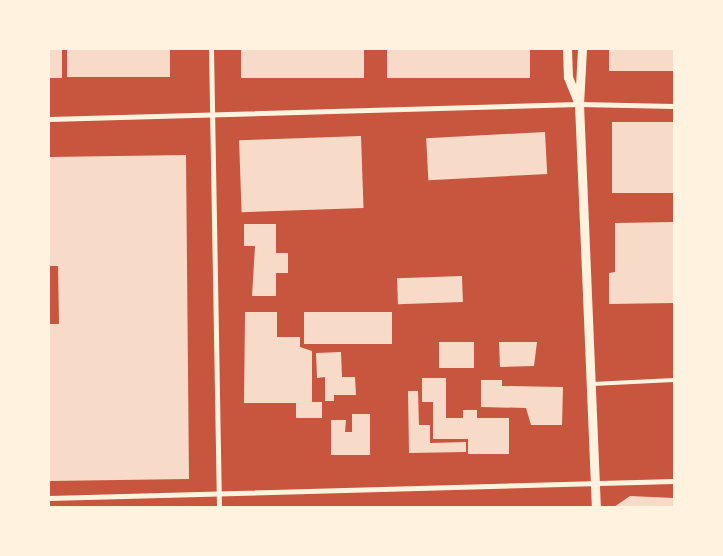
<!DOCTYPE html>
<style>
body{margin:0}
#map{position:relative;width:723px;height:556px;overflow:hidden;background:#c8553d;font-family:Helvetica,sans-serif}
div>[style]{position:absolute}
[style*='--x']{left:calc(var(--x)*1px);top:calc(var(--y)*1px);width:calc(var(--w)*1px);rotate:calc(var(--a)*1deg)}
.building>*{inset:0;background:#f7dbc8;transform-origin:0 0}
.service>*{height:4px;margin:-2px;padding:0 2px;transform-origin:2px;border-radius:2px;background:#fff3e0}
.minor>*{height:5px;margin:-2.5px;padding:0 2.5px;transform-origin:2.5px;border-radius:2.5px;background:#fff3e0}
.tertiary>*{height:9px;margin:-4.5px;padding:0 4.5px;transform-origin:4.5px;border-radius:4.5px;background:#fff3e0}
span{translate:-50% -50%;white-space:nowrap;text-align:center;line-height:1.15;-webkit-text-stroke:5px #fff3e0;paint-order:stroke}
.frame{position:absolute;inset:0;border:50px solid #fff3e0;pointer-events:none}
</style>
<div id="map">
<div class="building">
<div style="left:49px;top:49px;width:13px;height:29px"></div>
<div style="left:67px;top:49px;width:103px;height:28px"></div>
<div style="left:241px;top:49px;width:123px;height:29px"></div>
<div style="left:387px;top:49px;width:143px;height:29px"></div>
<div style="left:609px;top:49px;width:65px;height:22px"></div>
<div style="left:674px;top:122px;width:71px;height:62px;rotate:90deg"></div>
<div style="left:545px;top:132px;width:42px;height:119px;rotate:87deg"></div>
<div style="left:361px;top:136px;width:72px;height:122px;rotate:88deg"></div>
<div style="clip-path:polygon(186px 155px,189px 479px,49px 481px,49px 324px,59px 324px,58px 266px,49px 266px,49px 157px)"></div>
<div style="clip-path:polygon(674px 222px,674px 303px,609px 304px,609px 273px,615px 272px,615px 223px)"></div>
<div style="clip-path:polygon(244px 224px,276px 224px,276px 253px,288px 253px,288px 273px,276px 273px,276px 296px,252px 296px,255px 246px,244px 246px)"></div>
<div style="left:462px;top:276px;width:26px;height:65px;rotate:88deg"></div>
<div style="clip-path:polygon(245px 312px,277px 312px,277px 337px,300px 337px,300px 347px,312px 351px,312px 402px,322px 402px,322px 418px,296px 418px,296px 403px,244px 403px)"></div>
<div style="left:304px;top:312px;width:88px;height:32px"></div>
<div style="left:439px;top:342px;width:35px;height:26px"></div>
<div style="clip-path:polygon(499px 342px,537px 342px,534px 366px,500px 367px)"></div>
<div style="clip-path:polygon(341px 352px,342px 377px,355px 377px,356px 395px,334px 395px,334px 401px,325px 401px,325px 377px,317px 378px,316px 353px)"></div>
<div style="clip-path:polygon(422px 378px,446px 378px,446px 418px,463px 418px,463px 410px,477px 410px,477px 418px,509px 418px,509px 454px,468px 454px,468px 439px,433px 439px,433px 402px,422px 402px)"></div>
<div style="clip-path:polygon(481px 380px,502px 380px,502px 386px,563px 387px,562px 425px,531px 425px,526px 408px,481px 407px)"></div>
<div style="clip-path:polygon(408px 391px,418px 391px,419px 425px,430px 425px,430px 443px,466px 442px,466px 452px,409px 453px)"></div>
<div style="clip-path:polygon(352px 414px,370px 414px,370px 455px,331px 455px,331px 420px,346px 420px,345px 432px,352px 432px)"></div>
<div style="clip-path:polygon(630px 496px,674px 498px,674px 507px,614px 507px)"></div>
</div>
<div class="service">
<div style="--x:592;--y:384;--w:82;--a:-2.8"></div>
</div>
<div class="minor">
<div style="--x:211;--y:49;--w:458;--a:89"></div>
<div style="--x:49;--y:119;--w:530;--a:-1.62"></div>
<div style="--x:579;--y:104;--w:95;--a:1.2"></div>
<div style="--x:49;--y:498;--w:625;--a:-1.56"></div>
</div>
<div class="tertiary">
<div style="--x:567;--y:49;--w:28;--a:88"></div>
<div style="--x:568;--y:77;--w:29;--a:68"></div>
<div style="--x:582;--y:49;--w:55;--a:93.1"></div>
<div style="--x:579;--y:104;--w:403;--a:87.6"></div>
</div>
<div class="frame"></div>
</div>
